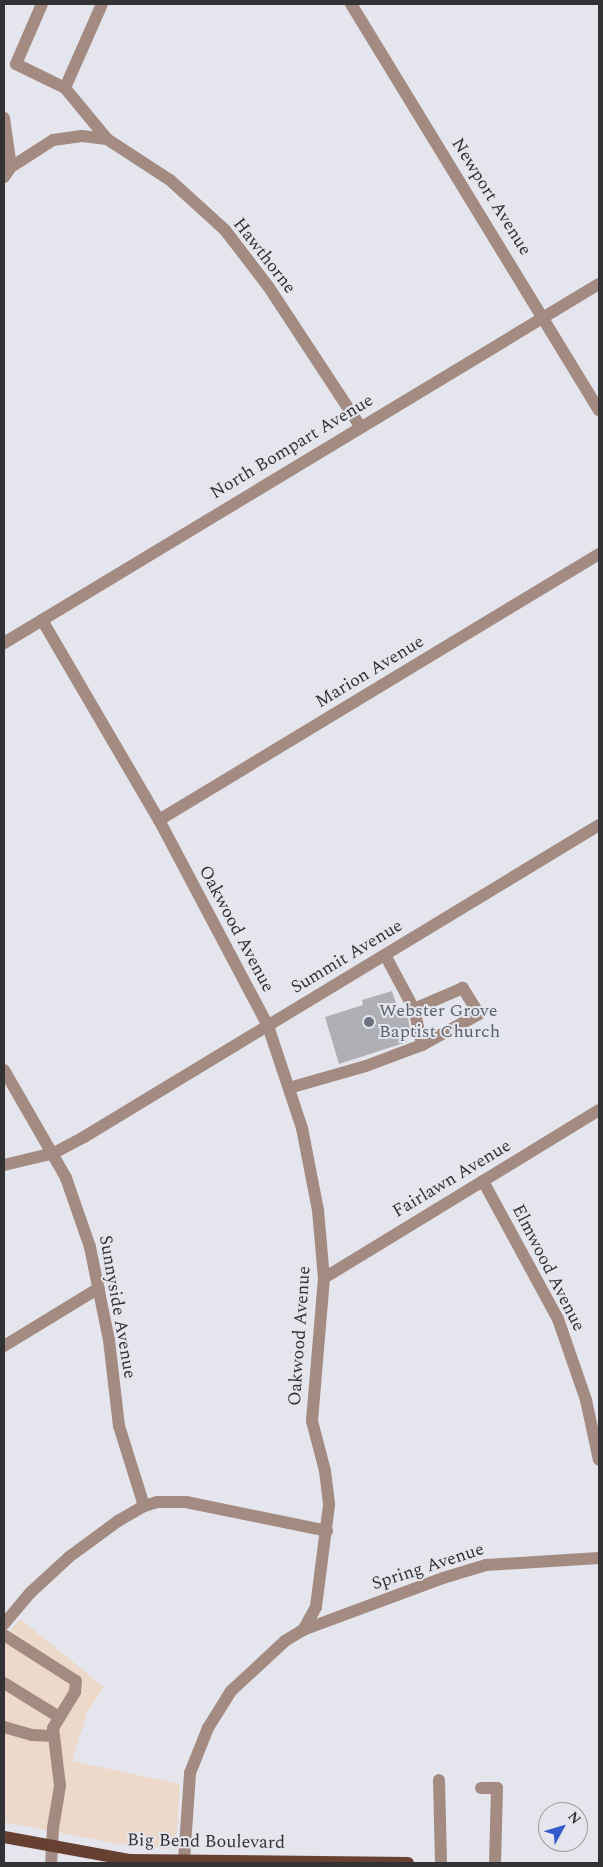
<!DOCTYPE html>
<style>
body{margin:0}
#map{position:relative;width:603px;height:1867px;overflow:hidden;background:#e5e6ed;font-family:Spectral,serif}
div>[style]{position:absolute}
[style*='--x']{left:calc(var(--x)*1px);top:calc(var(--y)*1px);width:calc(var(--w)*1px);rotate:calc(var(--a)*1deg)}
.commercial>*{inset:0;background:#ecd9c9}
.building>*{inset:0;background:#afb0b6}
.minor>*{height:12px;margin:-6px;padding:0 6px;transform-origin:6px;border-radius:6px;background:#a38b82}
.major>*{height:12px;margin:-6px;padding:0 6px;transform-origin:6px;border-radius:6px;background:#684032}
.dots>*{width:14px;height:14px;translate:-50% -50%;box-sizing:border-box;border:2px solid #e5e6ed;border-radius:50%}
span{translate:-50% -50%;white-space:nowrap;text-align:center;line-height:1.15;-webkit-text-stroke:4px #e5e6ed;paint-order:stroke}
.street-label{font-size:18px;color:#333336}
.worship-label{font-size:18px;color:#5b616d}
.left{translate:0 -50%;text-align:left}
.frame{position:absolute;inset:0;border:5px solid #333336;pointer-events:none}
.north{position:absolute;left:538px;top:1802px;width:50px;height:50px;box-sizing:border-box;background:#e5e6ed;border:1px solid #9e9ea4;border-radius:50%;rotate:51deg;font-size:14px;font-weight:700;line-height:20px;text-align:center;color:#333336}
.north::after{content:'';display:block;margin:auto;width:18px;height:22px;background:#375acb;clip-path:polygon(50% 0,100% 100%,50% 72%,0 100%)}
</style>
<div id="map">
<div class="commercial">
<div style="clip-path:polygon(20px 1619px,104px 1687px,87px 1713px,72px 1761px,180px 1784px,176px 1841px,174px 1847px,168px 1849px,119px 1844px,4px 1822px,4px 1639px)"></div>
</div>
<div class="building">
<div style="clip-path:polygon(392px 991px,400px 1015px,407px 1013px,410px 1029px,404px 1031px,407px 1042px,339px 1064px,325px 1017px,363px 1005px,362px 1000px)"></div>
</div>
<div class="minor">
<div style="--x:102;--y:4;--w:92;--a:113.8"></div>
<div style="--x:65;--y:88;--w:66;--a:50.5"></div>
<div style="--x:107;--y:139;--w:75;--a:33.1"></div>
<div style="--x:170;--y:180;--w:74;--a:42.3"></div>
<div style="--x:225;--y:230;--w:71;--a:52.5"></div>
<div style="--x:268;--y:286;--w:168;--a:56.7"></div>
<div style="--x:351;--y:4;--w:476;--a:58.6"></div>
<div style="--x:16;--y:64;--w:65;--a:-66.6"></div>
<div style="--x:16;--y:64;--w:55;--a:26.1"></div>
<div style="--x:4;--y:118;--w:49;--a:81.9"></div>
<div style="--x:4;--y:177;--w:12;--a:-55"></div>
<div style="--x:11;--y:167;--w:50;--a:-32.7"></div>
<div style="--x:53;--y:140;--w:29;--a:-8"></div>
<div style="--x:82;--y:136;--w:25;--a:7"></div>
<div style="--x:42;--y:620;--w:232;--a:59.7"></div>
<div style="--x:159;--y:820;--w:233;--a:62.1"></div>
<div style="--x:268;--y:1026;--w:108;--a:71.6"></div>
<div style="--x:302;--y:1128;--w:84;--a:79"></div>
<div style="--x:318;--y:1210;--w:68;--a:85"></div>
<div style="--x:324;--y:1278;--w:144;--a:94.8"></div>
<div style="--x:312;--y:1421;--w:52;--a:75.4"></div>
<div style="--x:325;--y:1471;--w:34;--a:83"></div>
<div style="--x:329;--y:1505;--w:103;--a:97.3"></div>
<div style="--x:316;--y:1607;--w:26;--a:119"></div>
<div style="--x:303;--y:1630;--w:21;--a:149"></div>
<div style="--x:285;--y:1641;--w:74;--a:137.2"></div>
<div style="--x:231;--y:1691;--w:44;--a:121.9"></div>
<div style="--x:208;--y:1728;--w:48;--a:111.8"></div>
<div style="--x:190;--y:1773;--w:88;--a:93.9"></div>
<div style="--x:4;--y:643;--w:695;--a:-31.11"></div>
<div style="--x:159;--y:820;--w:514;--a:-31.15"></div>
<div style="--x:385;--y:955;--w:61;--a:61.8"></div>
<div style="--x:414;--y:1009;--w:37;--a:77"></div>
<div style="--x:4;--y:1070;--w:125;--a:60.1"></div>
<div style="--x:66;--y:1178;--w:73;--a:70.8"></div>
<div style="--x:90;--y:1247;--w:95;--a:78.5"></div>
<div style="--x:109;--y:1340;--w:87;--a:83.4"></div>
<div style="--x:119;--y:1426;--w:84;--a:72.6"></div>
<div style="--x:289;--y:1088;--w:80;--a:-15.9"></div>
<div style="--x:366;--y:1066;--w:60;--a:-20.6"></div>
<div style="--x:422;--y:1045;--w:65;--a:-28.5"></div>
<div style="--x:479;--y:1014;--w:31;--a:-122"></div>
<div style="--x:463;--y:988;--w:53;--a:156.8"></div>
<div style="--x:4;--y:1165;--w:51;--a:-13.5"></div>
<div style="--x:54;--y:1153;--w:34;--a:-28"></div>
<div style="--x:84;--y:1137;--w:602;--a:-31.21"></div>
<div style="--x:483;--y:1181;--w:157;--a:61.5"></div>
<div style="--x:558;--y:1319;--w:86;--a:70.9"></div>
<div style="--x:586;--y:1400;--w:61;--a:77.8"></div>
<div style="--x:324;--y:1278;--w:322;--a:-31.4"></div>
<div style="--x:4;--y:1346;--w:111;--a:-31.4"></div>
<div style="--x:4;--y:1624;--w:40;--a:-50"></div>
<div style="--x:30;--y:1593;--w:53;--a:-42.7"></div>
<div style="--x:69;--y:1557;--w:61;--a:-36.3"></div>
<div style="--x:118;--y:1521;--w:30;--a:-30"></div>
<div style="--x:144;--y:1506;--w:14;--a:-17"></div>
<div style="--x:157;--y:1502;--w:29;--a:0"></div>
<div style="--x:186;--y:1502;--w:144;--a:11.6"></div>
<div style="--x:303;--y:1630;--w:149;--a:-20.4"></div>
<div style="--x:443;--y:1578;--w:45;--a:-16.8"></div>
<div style="--x:486;--y:1565;--w:113;--a:-3.5"></div>
<div style="--x:4;--y:1635;--w:85;--a:32.6"></div>
<div style="--x:76;--y:1681;--w:11;--a:95"></div>
<div style="--x:75;--y:1692;--w:42;--a:121.4"></div>
<div style="--x:53;--y:1728;--w:58;--a:83.1"></div>
<div style="--x:60;--y:1786;--w:43;--a:99.5"></div>
<div style="--x:53;--y:1828;--w:35;--a:93"></div>
<div style="--x:4;--y:1683;--w:65;--a:31.7"></div>
<div style="--x:4;--y:1727;--w:29;--a:16"></div>
<div style="--x:32;--y:1735;--w:21;--a:3"></div>
<div style="--x:439;--y:1780;--w:83;--a:88.6"></div>
<div style="--x:481;--y:1788;--w:16;--a:0"></div>
<div style="--x:497;--y:1788;--w:75;--a:91.5"></div>
</div>
<div class="major">
<div style="--x:4;--y:1837;--w:127;--a:10.4"></div>
<div style="--x:129;--y:1860;--w:279;--a:0.6"></div>
</div>
<div class="dots">
<div style="left:369px;top:1022px;background:#6b7280"></div>
</div>
<div class="street-label">
<span style="left:491px;top:197px;rotate:58deg">Newport Avenue</span>
<span style="left:264px;top:256px;rotate:52deg">Hawthorne</span>
<span style="left:292px;top:447px;rotate:-31deg">North Bompart Avenue</span>
<span style="left:370px;top:672px;rotate:-31deg">Marion Avenue</span>
<span style="left:236px;top:929px;rotate:62deg">Oakwood Avenue</span>
<span style="left:347px;top:957px;rotate:-31deg">Summit Avenue</span>
<span style="left:452px;top:1179px;rotate:-31deg">Fairlawn Avenue</span>
<span style="left:548px;top:1268px;rotate:63deg">Elmwood Avenue</span>
<span style="left:117px;top:1307px;rotate:80deg">Sunnyside Avenue</span>
<span style="left:300px;top:1336px;rotate:-86deg">Oakwood Avenue</span>
<span style="left:428px;top:1567px;rotate:-18deg">Spring Avenue</span>
<span style="left:206px;top:1842px;rotate:1deg">Big Bend Boulevard</span>
</div>
<div class="worship-label">
<span class="left" style="left:379px;top:1022px">Webster Grove<br>Baptist Church</span>
</div>
<div class="frame"></div>
<div class="north">N</div>
</div>
